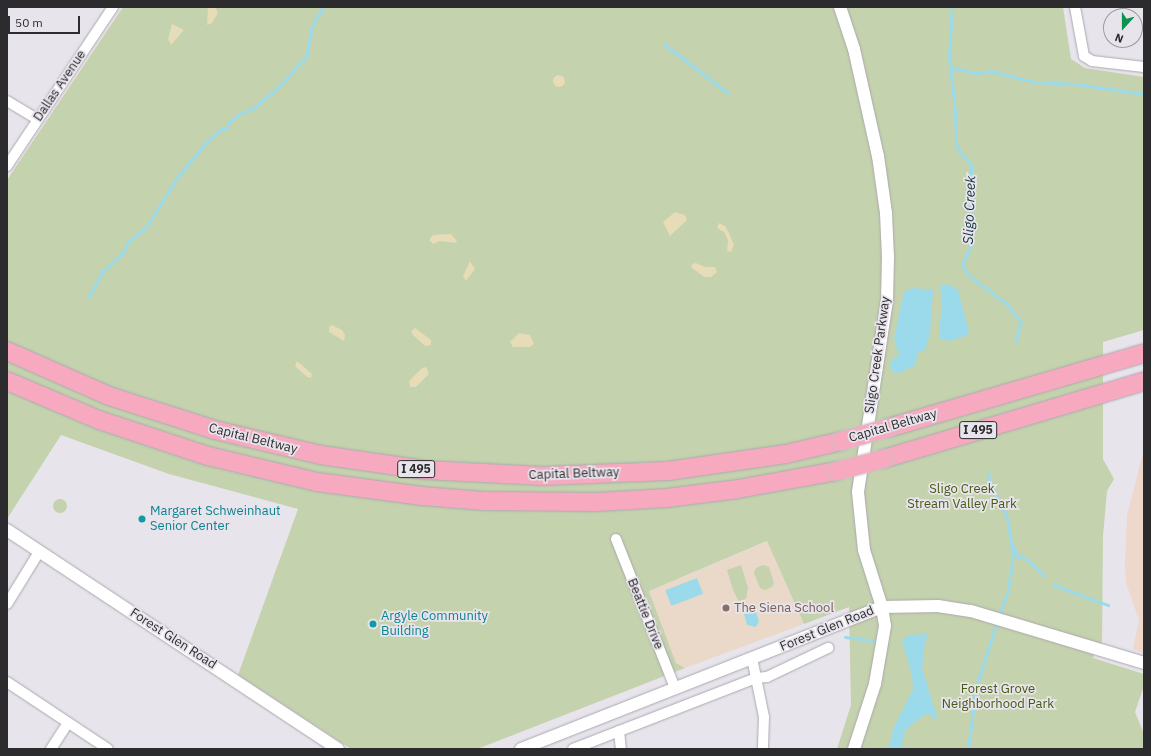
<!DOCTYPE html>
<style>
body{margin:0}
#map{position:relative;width:1151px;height:756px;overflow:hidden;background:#e8e4ec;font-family:"IBM Plex Sans",sans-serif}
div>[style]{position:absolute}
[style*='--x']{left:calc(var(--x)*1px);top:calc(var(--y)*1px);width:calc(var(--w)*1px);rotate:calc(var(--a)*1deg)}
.education>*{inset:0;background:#ead9c8}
.medical>*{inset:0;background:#eed7cb}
.green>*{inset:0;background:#c4d2ad}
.round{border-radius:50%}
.sand>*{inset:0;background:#e6dcb7}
.water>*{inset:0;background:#9bdaeb;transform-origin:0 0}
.stream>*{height:3px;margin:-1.5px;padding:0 1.5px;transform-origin:1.5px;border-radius:1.5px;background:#9bdaeb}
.roads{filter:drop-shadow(0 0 1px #aca8af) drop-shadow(0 0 1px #aca8af)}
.minor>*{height:10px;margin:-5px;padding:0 5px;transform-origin:5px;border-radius:5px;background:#fff}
.tertiary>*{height:12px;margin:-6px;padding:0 6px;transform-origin:6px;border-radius:6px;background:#fff}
.motorway>*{height:18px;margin:-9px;padding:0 9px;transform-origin:9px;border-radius:9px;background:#f6a9bf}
.bridges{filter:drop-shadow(0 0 1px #c4c4c4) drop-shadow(0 0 1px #c4c4c4)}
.motorway-bridge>*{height:18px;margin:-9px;padding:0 9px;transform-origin:9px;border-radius:9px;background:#f6a9bf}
.dots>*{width:11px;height:11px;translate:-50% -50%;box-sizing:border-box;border:2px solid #e8e4ec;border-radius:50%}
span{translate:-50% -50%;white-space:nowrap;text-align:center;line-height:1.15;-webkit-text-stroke:3.5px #e8e4ec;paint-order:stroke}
.shield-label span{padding:1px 3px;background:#e8e4ec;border:1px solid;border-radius:3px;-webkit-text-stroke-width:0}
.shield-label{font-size:12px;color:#2c2b2e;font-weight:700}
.street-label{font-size:13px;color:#2c2b2e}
.park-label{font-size:13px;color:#465a11}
.culture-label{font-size:13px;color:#0d838f}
.left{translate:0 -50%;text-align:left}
.education-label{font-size:13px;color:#785e54}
.water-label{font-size:14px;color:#13333a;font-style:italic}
.frame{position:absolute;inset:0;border:8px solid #2c2b2e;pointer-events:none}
.north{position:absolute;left:1103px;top:8px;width:40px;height:40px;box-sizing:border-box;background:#e8e4ec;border:1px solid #9d9aa0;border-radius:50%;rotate:201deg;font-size:11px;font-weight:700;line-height:16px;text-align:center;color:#2c2b2e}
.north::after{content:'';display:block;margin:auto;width:14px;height:18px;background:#0e9250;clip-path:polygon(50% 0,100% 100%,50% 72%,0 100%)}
.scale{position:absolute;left:8px;top:16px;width:72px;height:18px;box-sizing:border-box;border:2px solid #2c2b2e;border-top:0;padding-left:5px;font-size:12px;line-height:14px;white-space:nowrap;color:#2c2b2e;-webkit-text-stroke:3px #e8e4ec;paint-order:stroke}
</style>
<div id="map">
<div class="education">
<div style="clip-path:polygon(768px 541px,804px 624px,685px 668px,680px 667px,676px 663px,649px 591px)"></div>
</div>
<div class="medical">
<div style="clip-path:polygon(1144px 449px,1144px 653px,1133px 649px,1139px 620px,1126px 583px,1125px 565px,1127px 516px)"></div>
</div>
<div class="green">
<div style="clip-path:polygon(123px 7px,1063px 7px,1071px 59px,1085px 68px,1144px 77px,1144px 330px,1103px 342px,1103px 459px,1114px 479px,1107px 491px,1103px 536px,1102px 645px,1097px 644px,1093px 658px,1144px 674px,1144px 686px,1135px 712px,1144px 734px,1144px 749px,837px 749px,851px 705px,849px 607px,804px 624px,767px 541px,649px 591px,676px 663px,685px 668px,477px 749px,351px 749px,238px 675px,298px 509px,169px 474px,61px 435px,7px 519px,7px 180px)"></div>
<div class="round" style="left:53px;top:499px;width:14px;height:14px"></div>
<div style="clip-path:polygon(741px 565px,748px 588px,746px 599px,741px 601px,738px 600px,733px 590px,727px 570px)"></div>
<div style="clip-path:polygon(763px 565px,769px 567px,774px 583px,772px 587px,765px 590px,760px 588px,754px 573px,756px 568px)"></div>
</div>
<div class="sand">
<div style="clip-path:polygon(208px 7px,215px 7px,218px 13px,212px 23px,207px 25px)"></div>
<div style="clip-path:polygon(172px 24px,184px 30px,171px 45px,168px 39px)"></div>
<div class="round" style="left:553px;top:75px;width:12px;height:12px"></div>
<div style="clip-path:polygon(675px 212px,685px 215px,687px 220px,670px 236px,663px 222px)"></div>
<div style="clip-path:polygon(719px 223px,725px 226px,729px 233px,734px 245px,731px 252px,727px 251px,728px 240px,724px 232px,717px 228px)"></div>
<div style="clip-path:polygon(451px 234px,457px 241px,455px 243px,440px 241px,433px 244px,429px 240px,433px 235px)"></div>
<div style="clip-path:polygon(470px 261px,475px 269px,466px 281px,463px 276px)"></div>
<div style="clip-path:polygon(696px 263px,705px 267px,715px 267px,717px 272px,711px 277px,704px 277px,691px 267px,692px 264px)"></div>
<div style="clip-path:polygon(332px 325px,342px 330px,345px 335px,344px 341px,329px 332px,329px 327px)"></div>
<div style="clip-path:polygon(415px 328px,431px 340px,431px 345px,425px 346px,413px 335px,411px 331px)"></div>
<div style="clip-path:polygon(519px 333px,530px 335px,534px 344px,530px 347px,513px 347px,510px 342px)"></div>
<div style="clip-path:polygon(297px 361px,312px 374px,311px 378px,307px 377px,295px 366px)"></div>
<div style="clip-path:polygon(426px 367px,429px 374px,416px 387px,410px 387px,409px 381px,422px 368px)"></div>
</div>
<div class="water">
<div style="clip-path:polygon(948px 284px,958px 290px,969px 332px,966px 336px,948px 341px,940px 339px,939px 332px,942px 303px,940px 286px)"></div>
<div style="clip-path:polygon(912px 288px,933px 290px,930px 334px,925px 350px,917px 353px,916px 365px,899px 373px,893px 372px,890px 367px,892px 360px,899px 355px,894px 338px,904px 292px)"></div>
<div style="left:697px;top:578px;width:17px;height:34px;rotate:69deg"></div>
<div style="clip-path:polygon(749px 607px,755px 609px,759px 621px,756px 627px,747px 625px,743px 610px)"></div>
<div style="clip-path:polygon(928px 634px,925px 642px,922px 668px,938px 721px,929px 714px,924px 715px,905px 730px,901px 749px,888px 749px,894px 727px,913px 689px,912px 676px,902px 640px,909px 635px)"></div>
</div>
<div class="stream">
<div style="--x:952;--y:7;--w:49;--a:93.5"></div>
<div style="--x:949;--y:56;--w:55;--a:83.8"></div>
<div style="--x:955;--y:111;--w:36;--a:88"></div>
<div style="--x:956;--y:147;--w:23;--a:50"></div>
<div style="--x:971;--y:165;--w:80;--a:90"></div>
<div style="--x:971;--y:245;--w:22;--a:114"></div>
<div style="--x:962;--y:265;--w:13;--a:58"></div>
<div style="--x:969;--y:276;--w:46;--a:36.1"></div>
<div style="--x:1006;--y:303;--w:24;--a:52"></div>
<div style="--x:1021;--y:322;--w:21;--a:107"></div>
<div style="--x:664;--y:44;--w:81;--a:37.4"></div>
<div style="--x:950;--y:67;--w:28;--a:13"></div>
<div style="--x:977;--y:73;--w:14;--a:-8"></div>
<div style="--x:991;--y:71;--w:44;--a:14.3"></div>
<div style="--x:1034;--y:82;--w:43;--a:2.7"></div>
<div style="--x:1077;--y:84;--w:68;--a:8.5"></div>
<div style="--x:88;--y:298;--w:31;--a:-61"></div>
<div style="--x:103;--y:271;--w:27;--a:-42"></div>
<div style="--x:123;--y:253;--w:12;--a:-66"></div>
<div style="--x:128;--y:242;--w:25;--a:-40"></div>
<div style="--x:147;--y:226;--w:55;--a:-58.3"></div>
<div style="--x:176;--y:179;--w:48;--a:-51"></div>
<div style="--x:206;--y:142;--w:20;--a:-41"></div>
<div style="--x:221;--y:129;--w:6;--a:-9"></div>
<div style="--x:227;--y:128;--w:6;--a:-72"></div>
<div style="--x:229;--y:122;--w:11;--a:-38"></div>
<div style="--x:238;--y:115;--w:19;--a:-25"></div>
<div style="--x:255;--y:107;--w:35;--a:-41"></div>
<div style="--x:281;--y:84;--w:37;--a:-47"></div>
<div style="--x:306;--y:57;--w:32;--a:-79"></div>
<div style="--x:312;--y:26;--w:22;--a:-60"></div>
<div style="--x:988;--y:472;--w:8;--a:83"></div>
<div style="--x:989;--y:480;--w:42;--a:64.7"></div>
<div style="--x:1007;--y:518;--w:37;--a:81"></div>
<div style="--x:1013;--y:555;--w:36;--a:98"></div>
<div style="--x:1008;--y:591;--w:26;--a:111"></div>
<div style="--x:1012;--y:545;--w:14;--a:60"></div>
<div style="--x:1019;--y:557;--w:8;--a:14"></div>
<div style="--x:1027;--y:559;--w:23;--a:45"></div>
<div style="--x:1052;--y:584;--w:60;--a:20.6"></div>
<div style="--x:845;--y:637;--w:31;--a:7"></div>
<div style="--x:968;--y:749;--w:63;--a:-82.6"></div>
<div style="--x:976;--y:687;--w:69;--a:-72.3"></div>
</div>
<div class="roads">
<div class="minor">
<div style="--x:1075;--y:7;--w:50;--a:79.6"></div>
<div style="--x:1084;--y:56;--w:9;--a:32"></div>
<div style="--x:1092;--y:61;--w:52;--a:6.6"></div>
<div style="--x:7;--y:101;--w:35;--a:31"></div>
<div style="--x:7;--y:166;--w:191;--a:-56.3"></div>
<div style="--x:616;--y:539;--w:160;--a:68.4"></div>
<div style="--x:7;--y:604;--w:61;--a:-58.4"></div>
<div style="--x:752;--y:658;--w:60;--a:78.5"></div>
<div style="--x:764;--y:717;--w:32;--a:92"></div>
<div style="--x:7;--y:682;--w:121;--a:33.6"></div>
<div style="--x:619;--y:731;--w:18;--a:84"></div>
<div style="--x:51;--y:749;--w:31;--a:-57"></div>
<div style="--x:573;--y:749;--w:196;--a:-21.2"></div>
<div style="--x:756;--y:678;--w:11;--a:-5"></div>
<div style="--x:767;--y:677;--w:68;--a:-25.4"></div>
</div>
<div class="tertiary">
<div style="--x:840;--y:7;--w:44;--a:71.6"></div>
<div style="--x:854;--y:49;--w:110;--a:77.4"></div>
<div style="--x:878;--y:156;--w:58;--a:82"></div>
<div style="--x:886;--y:213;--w:44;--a:87.4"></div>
<div style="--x:888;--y:257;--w:43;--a:91.3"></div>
<div style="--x:887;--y:300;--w:194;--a:98.6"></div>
<div style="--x:858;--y:492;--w:58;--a:84.1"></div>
<div style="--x:864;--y:550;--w:60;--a:72.5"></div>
<div style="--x:882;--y:607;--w:19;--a:81"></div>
<div style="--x:885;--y:626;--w:59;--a:99.8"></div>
<div style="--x:875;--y:684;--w:68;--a:107.9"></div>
<div style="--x:7;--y:530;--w:397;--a:33.5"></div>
<div style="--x:521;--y:749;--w:388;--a:-21.5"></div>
<div style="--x:882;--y:607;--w:56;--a:-1"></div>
<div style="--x:938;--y:606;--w:33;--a:9"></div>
<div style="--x:971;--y:611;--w:181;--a:16.7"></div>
</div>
<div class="motorway">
<div style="--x:7;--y:351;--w:111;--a:23.8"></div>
<div style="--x:109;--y:396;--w:111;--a:17.8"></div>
<div style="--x:215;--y:430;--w:109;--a:13.3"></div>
<div style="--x:321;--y:455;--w:105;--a:8.2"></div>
<div style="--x:425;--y:470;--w:118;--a:2.9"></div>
<div style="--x:543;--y:476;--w:125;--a:-2.3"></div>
<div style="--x:668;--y:471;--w:119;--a:-8.2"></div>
<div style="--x:786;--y:454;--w:57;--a:-13.3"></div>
<div style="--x:7;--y:381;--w:100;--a:23"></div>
<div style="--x:99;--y:420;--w:115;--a:18.3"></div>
<div style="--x:208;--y:456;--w:112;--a:13.4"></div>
<div style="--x:317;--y:482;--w:106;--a:7.6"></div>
<div style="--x:422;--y:496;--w:62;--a:4.6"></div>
<div style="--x:484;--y:501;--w:113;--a:0.5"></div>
<div style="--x:597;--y:502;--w:70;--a:-3.3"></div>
<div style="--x:667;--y:498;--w:72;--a:-7.2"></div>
<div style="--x:738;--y:489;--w:101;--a:-10.3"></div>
<div style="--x:888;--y:428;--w:267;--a:-16.3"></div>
<div style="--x:883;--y:459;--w:272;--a:-16.6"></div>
</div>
</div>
<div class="bridges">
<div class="motorway-bridge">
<div style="--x:841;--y:441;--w:49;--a:-15.5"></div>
<div style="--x:837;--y:471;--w:48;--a:-14.6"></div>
</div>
</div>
<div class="dots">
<div style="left:142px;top:519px;background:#0f9aa8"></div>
<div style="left:726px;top:608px;background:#8d6e63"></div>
<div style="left:373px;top:624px;background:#0f9aa8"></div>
</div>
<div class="shield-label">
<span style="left:978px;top:430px">I 495</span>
<span style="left:416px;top:469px">I 495</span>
</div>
<div class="street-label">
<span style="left:60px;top:86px;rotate:-56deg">Dallas Avenue</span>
<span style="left:878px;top:355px;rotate:-82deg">Sligo Creek Parkway</span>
<span style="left:893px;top:426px;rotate:-16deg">Capital Beltway</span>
<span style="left:253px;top:439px;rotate:14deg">Capital Beltway</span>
<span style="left:574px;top:474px;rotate:-2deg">Capital Beltway</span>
<span style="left:645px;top:614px;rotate:68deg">Beattie Drive</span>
<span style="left:827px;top:629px;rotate:-22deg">Forest Glen Road</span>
<span style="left:173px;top:639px;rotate:33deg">Forest Glen Road</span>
</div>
<div class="park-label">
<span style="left:962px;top:497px">Sligo Creek<br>Stream Valley Park</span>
<span style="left:998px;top:697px">Forest Grove<br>Neighborhood Park</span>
</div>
<div class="culture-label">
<span class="left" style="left:150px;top:519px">Margaret Schweinhaut<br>Senior Center</span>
<span class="left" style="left:381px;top:624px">Argyle Community<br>Building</span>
</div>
<div class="education-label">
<span class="left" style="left:734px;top:608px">The Siena School</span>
</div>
<div class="water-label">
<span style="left:969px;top:210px;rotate:-88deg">Sligo Creek</span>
</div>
<div class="frame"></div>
<div class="north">N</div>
<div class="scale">50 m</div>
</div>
